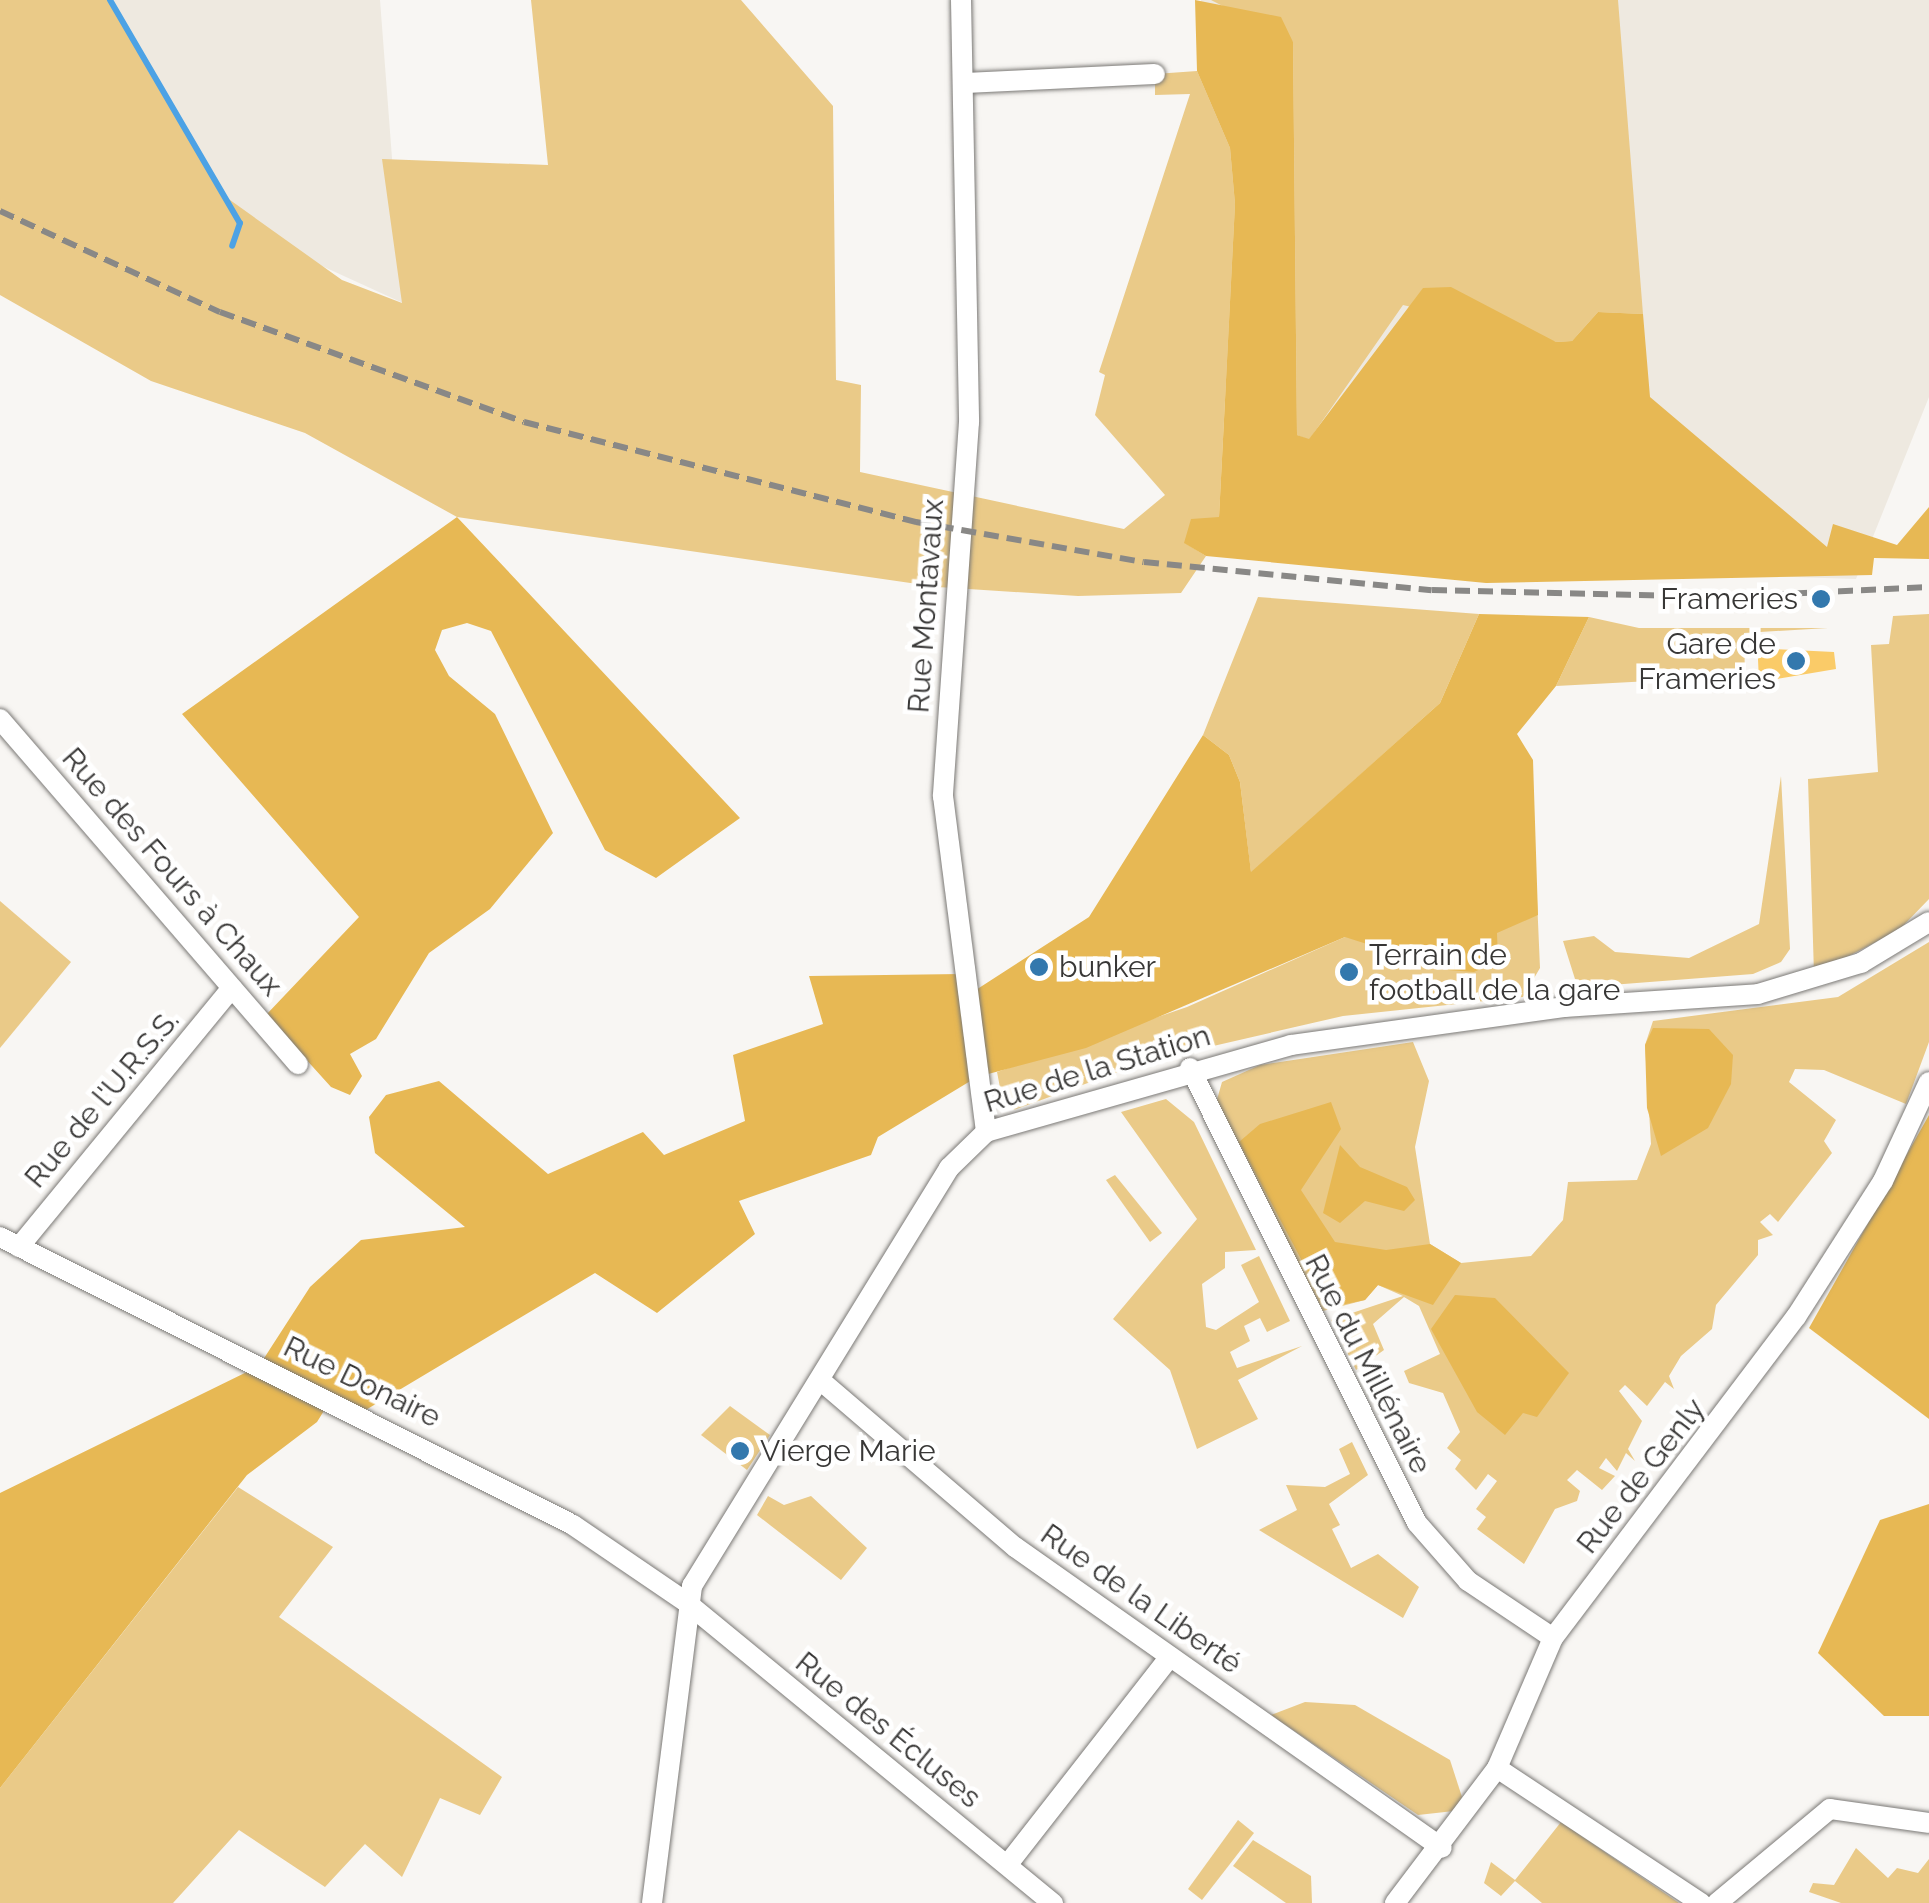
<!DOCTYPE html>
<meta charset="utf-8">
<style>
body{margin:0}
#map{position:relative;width:1929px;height:1903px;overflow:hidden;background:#f8f6f3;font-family:Raleway,sans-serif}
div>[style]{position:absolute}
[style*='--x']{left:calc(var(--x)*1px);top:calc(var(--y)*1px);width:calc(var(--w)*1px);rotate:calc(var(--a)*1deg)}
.built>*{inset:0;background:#eee9e0}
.green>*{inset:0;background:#eaca88}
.forest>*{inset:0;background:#e7b854}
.stream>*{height:6px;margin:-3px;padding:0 3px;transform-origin:3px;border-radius:3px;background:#4ca2e5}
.building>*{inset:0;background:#facb68}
.roads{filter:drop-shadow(0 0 2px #7b7976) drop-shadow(0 0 2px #7b7976)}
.street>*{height:20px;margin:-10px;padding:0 10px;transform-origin:10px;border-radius:10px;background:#fff}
.rail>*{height:6px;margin-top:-3px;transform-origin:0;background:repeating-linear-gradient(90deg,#898886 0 15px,transparent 0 23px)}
.dots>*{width:28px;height:28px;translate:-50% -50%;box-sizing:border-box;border:5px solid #fff;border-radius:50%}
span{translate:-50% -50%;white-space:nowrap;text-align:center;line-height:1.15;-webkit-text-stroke:9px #fff;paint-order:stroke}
.poi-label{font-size:30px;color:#383736}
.right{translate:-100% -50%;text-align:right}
.left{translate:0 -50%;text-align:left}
.street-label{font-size:30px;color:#383736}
</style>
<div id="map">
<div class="built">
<div style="clip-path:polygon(0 0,380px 0,403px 303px,0 119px)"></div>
<div style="clip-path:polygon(1201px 0,1929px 0,1929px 397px,1856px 579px,1236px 559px,1208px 112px,1197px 72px)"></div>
</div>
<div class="green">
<div style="clip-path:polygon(0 0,110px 0,223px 195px,342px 280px,402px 303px,382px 159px,548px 165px,531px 0,741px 0,833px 106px,836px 380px,861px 385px,860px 472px,1124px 529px,1165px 495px,1095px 415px,1105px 375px,1099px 372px,1190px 94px,1155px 95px,1155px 74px,1197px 71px,1230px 148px,1235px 204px,1219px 518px,1185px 543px,1206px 556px,1181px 593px,1078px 596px,938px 587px,457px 517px,305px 433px,151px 381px,0 295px)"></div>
<div style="clip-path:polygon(1211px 0,1618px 0,1643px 314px,1598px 312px,1572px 341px,1556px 342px,1403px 305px,1309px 440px,1297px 435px,1293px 42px)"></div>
<div style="clip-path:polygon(1258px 597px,1479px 614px,1440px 703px,1251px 873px,1240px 782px,1229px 755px,1203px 735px)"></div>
<div style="clip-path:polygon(1929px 614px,1929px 899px,1899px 930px,1814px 974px,1808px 779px,1878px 772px,1871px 645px,1889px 644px,1893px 616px)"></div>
<div style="clip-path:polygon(1589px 617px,1639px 628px,1828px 628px,1744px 633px,1745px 676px,1556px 686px)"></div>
<div style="clip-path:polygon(1781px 776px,1790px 949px,1781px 962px,1753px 974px,1598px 986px,1575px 979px,1563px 941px,1594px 936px,1615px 952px,1689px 958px,1759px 924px)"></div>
<div style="clip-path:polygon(1537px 899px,1540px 968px,1523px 997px,1343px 1016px,1148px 1061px,1014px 1110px,1002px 1098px,997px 1072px,1187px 1007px,1345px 937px,1349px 924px)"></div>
<div style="clip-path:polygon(0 901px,71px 962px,0 1048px)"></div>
<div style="clip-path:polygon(1929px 942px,1929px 1042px,1906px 1104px,1824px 1070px,1795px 1069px,1789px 1082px,1836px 1120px,1824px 1141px,1832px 1153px,1778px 1222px,1770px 1214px,1760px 1222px,1773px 1235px,1758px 1240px,1758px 1255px,1716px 1305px,1712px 1329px,1681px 1356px,1669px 1376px,1674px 1389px,1665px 1382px,1647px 1406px,1625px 1385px,1619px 1391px,1642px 1421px,1628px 1449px,1635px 1461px,1626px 1453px,1617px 1471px,1606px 1458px,1599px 1468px,1615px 1476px,1602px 1490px,1577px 1470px,1567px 1480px,1580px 1491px,1577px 1501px,1555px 1509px,1524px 1564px,1477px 1529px,1486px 1517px,1476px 1509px,1497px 1481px,1488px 1474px,1476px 1490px,1455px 1469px,1461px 1460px,1447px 1448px,1460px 1432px,1443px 1393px,1409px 1383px,1404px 1371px,1440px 1354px,1419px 1306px,1404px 1297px,1373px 1324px,1384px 1350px,1356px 1370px,1331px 1320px,1403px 1296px,1378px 1285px,1365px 1300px,1323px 1311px,1216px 1103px,1222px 1082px,1260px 1065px,1413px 1042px,1429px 1081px,1415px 1147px,1430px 1244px,1461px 1263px,1531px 1256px,1563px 1220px,1568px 1182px,1637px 1180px,1651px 1144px,1645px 1045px,1653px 1021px,1838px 997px)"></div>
<div style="clip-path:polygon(1166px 1099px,1194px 1122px,1256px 1250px,1225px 1252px,1225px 1268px,1202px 1284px,1206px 1327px,1216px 1330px,1259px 1302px,1241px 1265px,1259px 1256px,1290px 1321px,1267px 1332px,1260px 1318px,1244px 1326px,1250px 1341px,1230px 1352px,1237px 1368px,1302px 1346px,1238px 1380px,1258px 1419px,1197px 1449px,1170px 1370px,1113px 1319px,1197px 1219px,1121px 1112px)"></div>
<div style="clip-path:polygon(1115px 1175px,1162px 1233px,1150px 1242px,1106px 1180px)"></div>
<div style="clip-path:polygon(730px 1406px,770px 1435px,747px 1470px,701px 1435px)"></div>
<div style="clip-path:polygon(1352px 1442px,1368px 1475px,1329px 1504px,1340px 1525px,1332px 1529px,1351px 1568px,1378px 1554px,1419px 1587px,1403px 1618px,1259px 1530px,1297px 1510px,1286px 1485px,1325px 1487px,1350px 1474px,1339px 1449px)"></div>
<div style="clip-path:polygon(238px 1487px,333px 1547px,279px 1617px,502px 1777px,480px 1815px,440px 1798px,402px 1877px,365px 1844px,325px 1887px,239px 1830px,173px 1903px,0 1903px,0 1788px)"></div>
<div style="clip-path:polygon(768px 1496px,784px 1505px,811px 1496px,867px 1548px,841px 1580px,757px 1515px)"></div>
<div style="clip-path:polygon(1305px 1702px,1355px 1705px,1450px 1760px,1462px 1797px,1454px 1811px,1418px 1815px,1271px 1715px)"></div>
<div style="clip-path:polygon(1238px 1820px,1254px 1833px,1202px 1900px,1188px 1889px)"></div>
<div style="clip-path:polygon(1561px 1822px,1679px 1903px,1542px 1903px,1515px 1881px,1501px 1896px,1484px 1883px,1491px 1862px,1515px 1880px)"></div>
<div style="clip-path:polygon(1253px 1840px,1311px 1876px,1312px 1903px,1286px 1903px,1233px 1866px)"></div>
<div style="clip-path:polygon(1856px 1848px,1888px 1878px,1897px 1868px,1918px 1873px,1929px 1859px,1929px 1903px,1841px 1903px,1809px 1892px,1813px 1883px,1834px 1885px)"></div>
</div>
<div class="forest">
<div style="clip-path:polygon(1195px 0,1281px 17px,1293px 42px,1297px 435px,1309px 439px,1423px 288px,1451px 287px,1556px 342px,1572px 341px,1598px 312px,1643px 314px,1650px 397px,1827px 547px,1833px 524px,1897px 545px,1929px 507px,1929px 559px,1874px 558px,1872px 575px,1486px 583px,1206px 556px,1184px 543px,1191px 519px,1219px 517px,1235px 204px,1230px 148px,1197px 71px)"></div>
<div style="clip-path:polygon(457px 517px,740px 818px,656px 878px,605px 850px,491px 631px,467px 623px,442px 630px,435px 650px,449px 676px,495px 714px,553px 833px,490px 909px,429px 953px,376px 1039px,350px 1054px,362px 1076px,350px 1095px,331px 1087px,266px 1015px,359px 917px,182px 714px)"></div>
<div style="clip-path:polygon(1479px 614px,1589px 617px,1556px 686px,1517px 734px,1533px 760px,1538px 915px,1497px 933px,1498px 961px,1474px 972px,1448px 970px,1345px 937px,1086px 1048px,977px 1077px,878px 1137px,871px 1155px,739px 1201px,755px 1234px,657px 1313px,595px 1273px,359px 1414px,330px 1401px,317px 1422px,247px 1475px,0 1788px,0 1493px,259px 1366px,310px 1287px,361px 1240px,465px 1227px,375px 1153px,369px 1117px,386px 1095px,439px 1081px,548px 1174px,643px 1132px,664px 1155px,745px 1121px,733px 1055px,823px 1024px,809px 976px,961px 974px,965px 997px,1089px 917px,1203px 735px,1229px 755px,1240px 782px,1251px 872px,1440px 703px)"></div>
<div style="clip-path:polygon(1653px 1028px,1709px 1029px,1733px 1055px,1731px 1084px,1708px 1128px,1661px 1156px,1647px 1108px,1645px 1045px)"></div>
<div style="clip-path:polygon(1331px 1102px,1341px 1129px,1301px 1190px,1335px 1242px,1386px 1250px,1430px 1244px,1461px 1263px,1433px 1305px,1378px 1285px,1365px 1300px,1327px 1308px,1239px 1142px,1260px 1124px)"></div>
<div style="clip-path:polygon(1929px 1115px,1929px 1419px,1809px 1328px)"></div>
<div style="clip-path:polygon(1340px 1145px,1360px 1167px,1407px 1187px,1415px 1200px,1404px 1211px,1365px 1201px,1340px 1223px,1323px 1213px)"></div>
<div style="clip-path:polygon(1455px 1295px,1495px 1298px,1569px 1373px,1537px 1417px,1523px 1413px,1505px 1435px,1477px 1412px,1431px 1329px)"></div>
<div style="clip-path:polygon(1929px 1504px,1929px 1716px,1884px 1716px,1818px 1653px,1880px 1520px)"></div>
</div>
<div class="stream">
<div style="--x:110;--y:0;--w:258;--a:59.8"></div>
<div style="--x:240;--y:223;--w:24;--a:109"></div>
</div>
<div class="building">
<div style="clip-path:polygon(1757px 637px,1775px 639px,1774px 649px,1834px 652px,1836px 669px,1759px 682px)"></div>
</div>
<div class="roads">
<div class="street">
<div style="--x:961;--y:0;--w:422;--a:88.9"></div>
<div style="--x:969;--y:422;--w:375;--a:94"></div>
<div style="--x:943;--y:796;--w:339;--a:82.7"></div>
<div style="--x:965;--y:83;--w:190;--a:-2.7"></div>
<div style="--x:0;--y:719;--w:456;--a:49.2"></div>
<div style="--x:1190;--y:1068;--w:508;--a:63.49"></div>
<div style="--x:1417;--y:1523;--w:77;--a:48.7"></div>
<div style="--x:1468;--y:1581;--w:102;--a:33.8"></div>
<div style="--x:0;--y:1237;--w:641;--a:26.68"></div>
<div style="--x:573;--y:1525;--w:137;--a:34.3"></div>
<div style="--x:686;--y:1602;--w:475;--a:39.4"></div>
<div style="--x:19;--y:1247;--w:335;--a:-50.6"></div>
<div style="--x:820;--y:1380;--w:257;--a:40.6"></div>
<div style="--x:1015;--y:1547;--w:522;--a:35.18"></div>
<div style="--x:1497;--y:1768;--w:245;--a:33.5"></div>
<div style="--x:1008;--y:1864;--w:263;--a:-52"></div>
<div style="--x:652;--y:1903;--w:320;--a:-82.8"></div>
<div style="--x:692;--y:1586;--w:491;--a:-58.4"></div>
<div style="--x:949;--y:1168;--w:52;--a:-44.2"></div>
<div style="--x:986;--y:1132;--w:317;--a:-15.9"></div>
<div style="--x:1291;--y:1045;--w:276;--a:-7.9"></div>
<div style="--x:1564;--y:1007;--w:194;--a:-3.8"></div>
<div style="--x:1758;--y:994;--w:108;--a:-16.8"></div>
<div style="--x:1861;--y:963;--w:79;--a:-31.1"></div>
<div style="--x:1395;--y:1903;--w:169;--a:-52.9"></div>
<div style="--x:1497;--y:1768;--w:142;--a:-66.7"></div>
<div style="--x:1553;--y:1638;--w:403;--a:-52.9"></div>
<div style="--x:1796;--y:1317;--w:161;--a:-57.4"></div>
<div style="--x:1883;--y:1181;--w:109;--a:-65.1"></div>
<div style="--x:1717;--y:1903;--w:147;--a:-39.8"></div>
<div style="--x:1830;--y:1809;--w:100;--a:8"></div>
</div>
</div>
<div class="rail">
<div style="--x:0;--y:211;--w:242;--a:24.7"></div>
<div style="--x:220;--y:312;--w:323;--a:19.9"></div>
<div style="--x:524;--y:422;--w:405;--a:14.3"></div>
<div style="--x:916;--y:522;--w:231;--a:10"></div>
<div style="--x:1144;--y:562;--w:289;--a:5.6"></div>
<div style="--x:1432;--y:590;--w:291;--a:1.4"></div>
<div style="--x:1723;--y:597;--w:206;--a:-2.8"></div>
</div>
<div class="dots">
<div style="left:1821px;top:599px;background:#3378ad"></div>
<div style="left:1796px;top:661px;background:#3378ad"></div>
<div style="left:1039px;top:967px;background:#3378ad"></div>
<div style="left:1349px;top:972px;background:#3378ad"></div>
<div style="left:740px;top:1451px;background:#3378ad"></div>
</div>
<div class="poi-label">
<span class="right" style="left:1798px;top:599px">Frameries</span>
<span class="right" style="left:1776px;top:661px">Gare de<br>Frameries</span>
<span class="left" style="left:1369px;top:972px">Terrain de<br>football de la gare</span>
<span class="left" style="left:1059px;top:967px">bunker</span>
<span class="left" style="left:760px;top:1451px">Vierge Marie</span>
</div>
<div class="street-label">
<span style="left:926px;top:606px;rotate:-86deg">Rue Montavaux</span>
<span style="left:172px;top:872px;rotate:49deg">Rue des Fours à Chaux</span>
<span style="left:1097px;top:1069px;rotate:-17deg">Rue de la Station</span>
<span style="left:102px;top:1099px;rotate:-50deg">Rue de l'U.R.S.S.</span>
<span style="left:1368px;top:1364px;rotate:63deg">Rue du Millénaire</span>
<span style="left:362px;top:1382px;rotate:26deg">Rue Donaire</span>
<span style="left:1641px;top:1476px;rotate:-52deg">Rue de Genly</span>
<span style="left:1141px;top:1599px;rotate:35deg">Rue de la Liberté</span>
<span style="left:888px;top:1730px;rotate:39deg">Rue des Écluses</span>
</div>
</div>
